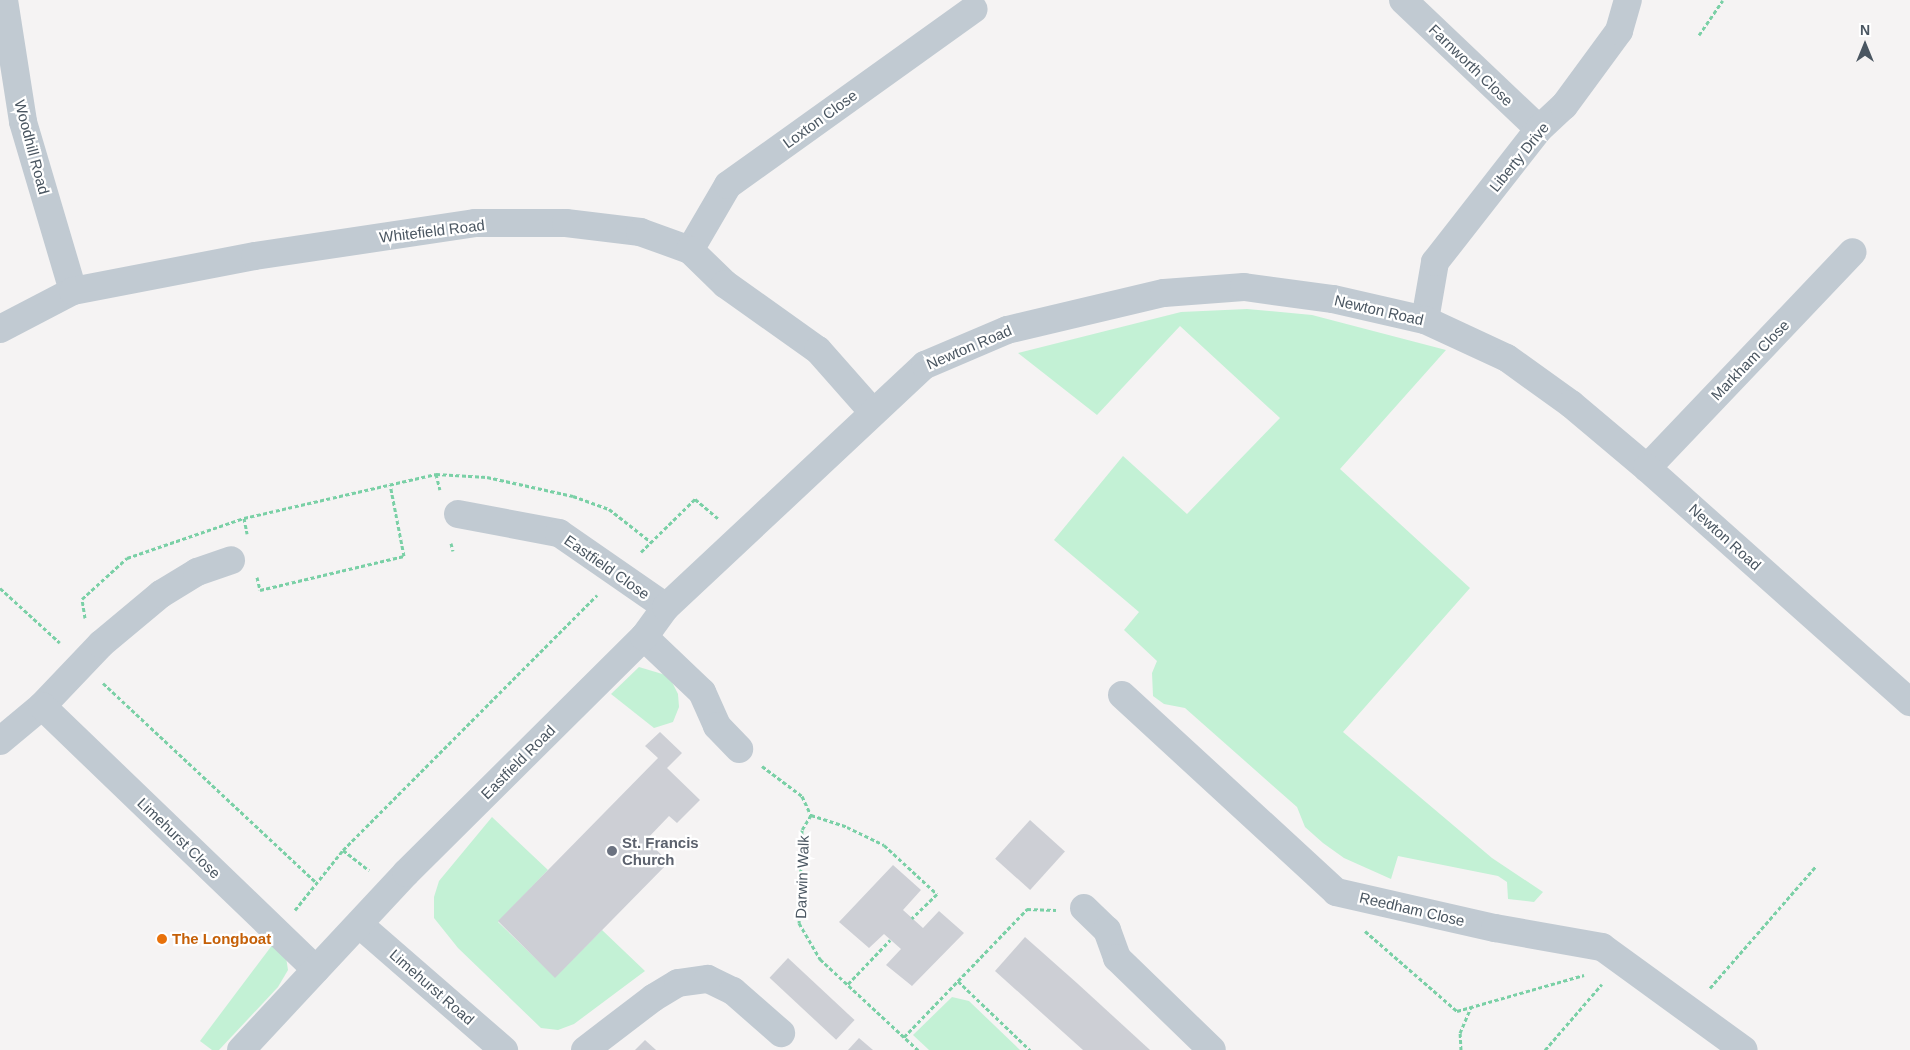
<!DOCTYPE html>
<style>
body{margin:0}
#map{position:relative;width:1910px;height:1050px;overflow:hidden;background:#f5f3f3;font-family:Arial,sans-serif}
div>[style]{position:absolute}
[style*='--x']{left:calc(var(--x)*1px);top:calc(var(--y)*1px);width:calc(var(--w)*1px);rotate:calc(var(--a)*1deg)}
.green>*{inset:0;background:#c3f1d5}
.building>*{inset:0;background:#cdcfd5;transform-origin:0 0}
.path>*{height:3px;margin-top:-1.5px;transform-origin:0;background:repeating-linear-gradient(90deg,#7ad0a6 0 4px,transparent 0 6.5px)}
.minor>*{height:28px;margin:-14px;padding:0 14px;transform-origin:14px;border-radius:14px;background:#c1cad2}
.dots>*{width:14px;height:14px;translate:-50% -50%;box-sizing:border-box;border:2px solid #fff;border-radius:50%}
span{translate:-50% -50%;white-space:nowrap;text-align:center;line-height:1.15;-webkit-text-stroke:4.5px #fff;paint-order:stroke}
.street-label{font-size:15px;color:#4a5661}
.worship-label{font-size:15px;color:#5b616d;font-weight:700}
.left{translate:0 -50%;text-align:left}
.food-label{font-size:15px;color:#c56008;font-weight:700}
.north{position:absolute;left:1840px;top:20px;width:50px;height:50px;-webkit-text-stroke:4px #fff;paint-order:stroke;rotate:0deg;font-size:14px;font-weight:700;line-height:20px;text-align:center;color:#4a5661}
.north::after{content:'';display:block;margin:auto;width:18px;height:22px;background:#4a5661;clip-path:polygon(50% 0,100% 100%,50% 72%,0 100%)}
</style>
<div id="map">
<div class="green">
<div style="clip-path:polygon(1247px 309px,1312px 315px,1446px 350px,1340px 469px,1470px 588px,1343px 732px,1492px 858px,1543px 892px,1534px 902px,1508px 899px,1507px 882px,1498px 876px,1398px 856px,1391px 879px,1344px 858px,1323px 843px,1305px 827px,1297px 807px,1185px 708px,1164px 704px,1153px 696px,1152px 673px,1157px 661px,1124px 630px,1139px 612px,1054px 540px,1123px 456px,1187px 514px,1280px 418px,1180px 326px,1097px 415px,1018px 353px,1181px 312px)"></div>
<div style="clip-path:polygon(639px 667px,669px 676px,678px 694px,679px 707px,673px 722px,654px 728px,611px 694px)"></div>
<div style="clip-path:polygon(492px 817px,548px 870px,498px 922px,555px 977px,602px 930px,645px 971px,574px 1024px,558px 1030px,541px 1028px,458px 948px,434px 918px,434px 897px,439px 881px)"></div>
<div style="clip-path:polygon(273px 944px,286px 957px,288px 970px,278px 987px,219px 1050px,212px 1050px,200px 1041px)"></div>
<div style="clip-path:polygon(952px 997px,969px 1001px,1020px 1050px,929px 1050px,913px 1035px)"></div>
</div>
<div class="building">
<div style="clip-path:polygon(660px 732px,682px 753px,667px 768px,700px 800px,677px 823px,669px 816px,646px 840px,669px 862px,555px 978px,498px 921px,658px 758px,645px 746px)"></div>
<div style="left:1030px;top:820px;width:47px;height:52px;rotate:42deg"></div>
<div style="clip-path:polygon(893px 865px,921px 890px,903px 910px,923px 928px,939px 911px,964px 933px,912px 986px,886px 965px,901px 949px,884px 934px,869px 948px,839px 922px)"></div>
<div style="clip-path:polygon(1025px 937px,1078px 984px,1150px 1050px,1083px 1050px,995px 971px)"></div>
<div style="left:788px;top:958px;width:91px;height:27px;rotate:43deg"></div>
<div style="clip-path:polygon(859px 1038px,873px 1050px,848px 1050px)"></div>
<div style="clip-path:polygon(645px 1040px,656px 1050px,635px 1050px)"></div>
</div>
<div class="path">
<div style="--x:1699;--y:35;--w:42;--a:-55.6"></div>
<div style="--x:436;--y:474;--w:16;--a:76"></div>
<div style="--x:244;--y:518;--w:16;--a:79"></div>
<div style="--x:451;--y:543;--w:8;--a:76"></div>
<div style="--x:641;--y:552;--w:76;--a:-44.5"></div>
<div style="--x:695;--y:499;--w:30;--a:40"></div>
<div style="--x:257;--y:577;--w:13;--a:77"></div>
<div style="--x:260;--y:590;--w:148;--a:-13.3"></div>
<div style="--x:404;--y:556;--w:73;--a:-101"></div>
<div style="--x:0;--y:588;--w:81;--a:42.5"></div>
<div style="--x:85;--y:618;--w:19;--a:-99"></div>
<div style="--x:82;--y:599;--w:61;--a:-42.3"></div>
<div style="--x:127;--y:558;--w:124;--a:-18.9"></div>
<div style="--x:244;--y:518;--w:197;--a:-12.9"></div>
<div style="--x:436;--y:474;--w:51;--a:3.4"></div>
<div style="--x:487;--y:477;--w:88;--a:12.5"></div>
<div style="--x:573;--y:496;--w:38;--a:20"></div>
<div style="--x:609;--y:509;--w:53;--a:38.2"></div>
<div style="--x:103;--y:683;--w:293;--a:43.1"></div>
<div style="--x:762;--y:766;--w:50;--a:36.9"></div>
<div style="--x:802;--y:796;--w:21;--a:65"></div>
<div style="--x:811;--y:815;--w:17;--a:121"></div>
<div style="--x:802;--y:830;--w:93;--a:91.8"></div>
<div style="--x:799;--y:923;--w:42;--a:59.7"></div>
<div style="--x:820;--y:959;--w:134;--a:42.9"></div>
<div style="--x:811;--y:815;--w:38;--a:18"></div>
<div style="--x:847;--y:827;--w:41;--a:25.9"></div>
<div style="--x:884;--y:845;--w:72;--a:42.8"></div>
<div style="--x:937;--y:894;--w:35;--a:136"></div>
<div style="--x:343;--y:850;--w:33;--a:38"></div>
<div style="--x:295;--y:910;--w:77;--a:-51.3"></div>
<div style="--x:343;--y:850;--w:360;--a:-45.1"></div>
<div style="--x:1365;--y:931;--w:122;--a:41"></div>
<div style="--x:1457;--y:1011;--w:132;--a:-15.8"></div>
<div style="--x:958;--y:981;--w:100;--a:43.8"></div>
<div style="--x:848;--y:984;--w:61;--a:-46.3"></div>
<div style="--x:1710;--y:988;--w:162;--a:-49"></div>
<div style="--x:904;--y:1037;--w:178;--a:-46.1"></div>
<div style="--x:1027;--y:909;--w:29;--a:2"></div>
<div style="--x:1461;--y:1050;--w:17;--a:-93"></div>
<div style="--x:1460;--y:1033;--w:28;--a:-67"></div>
<div style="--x:1545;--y:1050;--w:87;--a:-49.2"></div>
</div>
<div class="minor">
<div style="--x:4;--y:0;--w:123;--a:81.1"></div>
<div style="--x:23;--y:122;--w:176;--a:73.5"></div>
<div style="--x:1403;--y:0;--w:187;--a:43.5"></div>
<div style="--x:690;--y:250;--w:75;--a:-59.7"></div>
<div style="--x:728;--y:185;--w:302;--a:-35.6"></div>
<div style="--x:1425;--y:320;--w:59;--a:-80.2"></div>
<div style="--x:1435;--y:262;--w:169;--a:-52"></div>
<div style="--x:1539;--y:129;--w:34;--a:-43"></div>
<div style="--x:1564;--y:106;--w:93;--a:-53.7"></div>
<div style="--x:1619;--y:31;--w:32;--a:-74"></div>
<div style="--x:0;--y:329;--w:82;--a:-27.5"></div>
<div style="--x:73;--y:291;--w:185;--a:-10.9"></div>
<div style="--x:255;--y:256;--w:222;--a:-8.5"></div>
<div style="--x:475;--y:223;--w:91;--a:0"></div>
<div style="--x:566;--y:223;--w:75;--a:6.9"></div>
<div style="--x:640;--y:232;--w:53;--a:19.8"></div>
<div style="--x:690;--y:250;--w:49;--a:44.2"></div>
<div style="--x:725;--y:284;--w:114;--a:35.4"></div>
<div style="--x:818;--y:350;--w:81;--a:48.5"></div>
<div style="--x:1647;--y:468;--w:298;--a:-46.4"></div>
<div style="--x:458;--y:514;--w:103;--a:10.7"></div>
<div style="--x:559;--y:533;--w:130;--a:34.7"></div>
<div style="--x:644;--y:637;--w:80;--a:43.5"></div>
<div style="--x:702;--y:692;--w:37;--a:66"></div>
<div style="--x:717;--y:726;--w:32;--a:46"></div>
<div style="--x:1122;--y:695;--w:291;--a:42.6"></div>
<div style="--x:1336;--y:892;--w:163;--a:12.8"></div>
<div style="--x:1495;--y:928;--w:109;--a:10.1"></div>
<div style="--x:1602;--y:947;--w:175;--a:36"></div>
<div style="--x:42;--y:706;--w:86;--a:-46.4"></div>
<div style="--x:101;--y:644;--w:78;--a:-39.8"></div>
<div style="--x:161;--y:594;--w:42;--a:-31.4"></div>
<div style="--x:197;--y:572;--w:36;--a:-19"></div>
<div style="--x:0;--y:741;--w:55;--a:-39.8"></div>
<div style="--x:42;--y:706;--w:380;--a:43.9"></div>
<div style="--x:1084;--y:908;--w:32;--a:44"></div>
<div style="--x:1107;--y:930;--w:30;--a:70"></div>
<div style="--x:1117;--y:958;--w:132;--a:44.1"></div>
<div style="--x:360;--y:925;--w:191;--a:41"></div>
<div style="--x:241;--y:1050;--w:242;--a:-47"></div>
<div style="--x:406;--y:873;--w:335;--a:-44.8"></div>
<div style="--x:644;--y:637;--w:37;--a:-54"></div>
<div style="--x:666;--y:607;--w:354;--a:-43.1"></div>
<div style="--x:925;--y:365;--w:89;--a:-23.1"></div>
<div style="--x:1007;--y:330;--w:161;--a:-13.3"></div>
<div style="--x:1164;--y:293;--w:80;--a:-4.3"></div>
<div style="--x:1244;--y:287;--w:90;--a:7.7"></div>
<div style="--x:1333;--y:299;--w:94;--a:12.9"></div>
<div style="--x:1425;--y:320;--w:90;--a:24.9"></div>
<div style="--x:1507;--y:358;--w:79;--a:35.7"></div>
<div style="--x:1571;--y:404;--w:99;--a:40.1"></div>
<div style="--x:1647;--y:468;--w:352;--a:41.7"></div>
<div style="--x:585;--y:1050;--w:86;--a:-37.4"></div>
<div style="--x:653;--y:998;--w:29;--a:-31"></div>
<div style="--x:678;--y:983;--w:30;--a:-8"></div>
<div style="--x:708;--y:979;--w:28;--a:26"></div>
<div style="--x:733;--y:991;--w:64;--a:41.2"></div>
</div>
<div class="dots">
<div style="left:612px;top:851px;background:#6b7280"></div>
<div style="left:162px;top:939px;background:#e8710a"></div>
</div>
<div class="street-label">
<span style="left:1471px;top:65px;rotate:44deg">Farnworth Close</span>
<span style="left:820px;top:119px;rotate:-36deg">Loxton Close</span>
<span style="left:32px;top:147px;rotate:75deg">Woodhill Road</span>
<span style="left:1519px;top:157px;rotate:-51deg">Liberty Drive</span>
<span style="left:432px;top:231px;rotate:-7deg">Whitefield Road</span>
<span style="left:1379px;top:310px;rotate:13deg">Newton Road</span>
<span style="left:969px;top:347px;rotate:-23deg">Newton Road</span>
<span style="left:1750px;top:360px;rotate:-46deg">Markham Close</span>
<span style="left:1725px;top:537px;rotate:42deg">Newton Road</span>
<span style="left:607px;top:567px;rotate:35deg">Eastfield Close</span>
<span style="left:518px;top:762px;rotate:-45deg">Eastfield Road</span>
<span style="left:179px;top:838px;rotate:44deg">Limehurst Close</span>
<span style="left:802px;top:877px;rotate:-88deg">Darwin Walk</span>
<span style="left:1412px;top:909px;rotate:13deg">Reedham Close</span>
<span style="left:432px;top:987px;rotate:41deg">Limehurst Road</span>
</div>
<div class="worship-label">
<span class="left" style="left:622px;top:851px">St. Francis<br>Church</span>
</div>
<div class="food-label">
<span class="left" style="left:172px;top:939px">The Longboat</span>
</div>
<div class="north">N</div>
</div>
